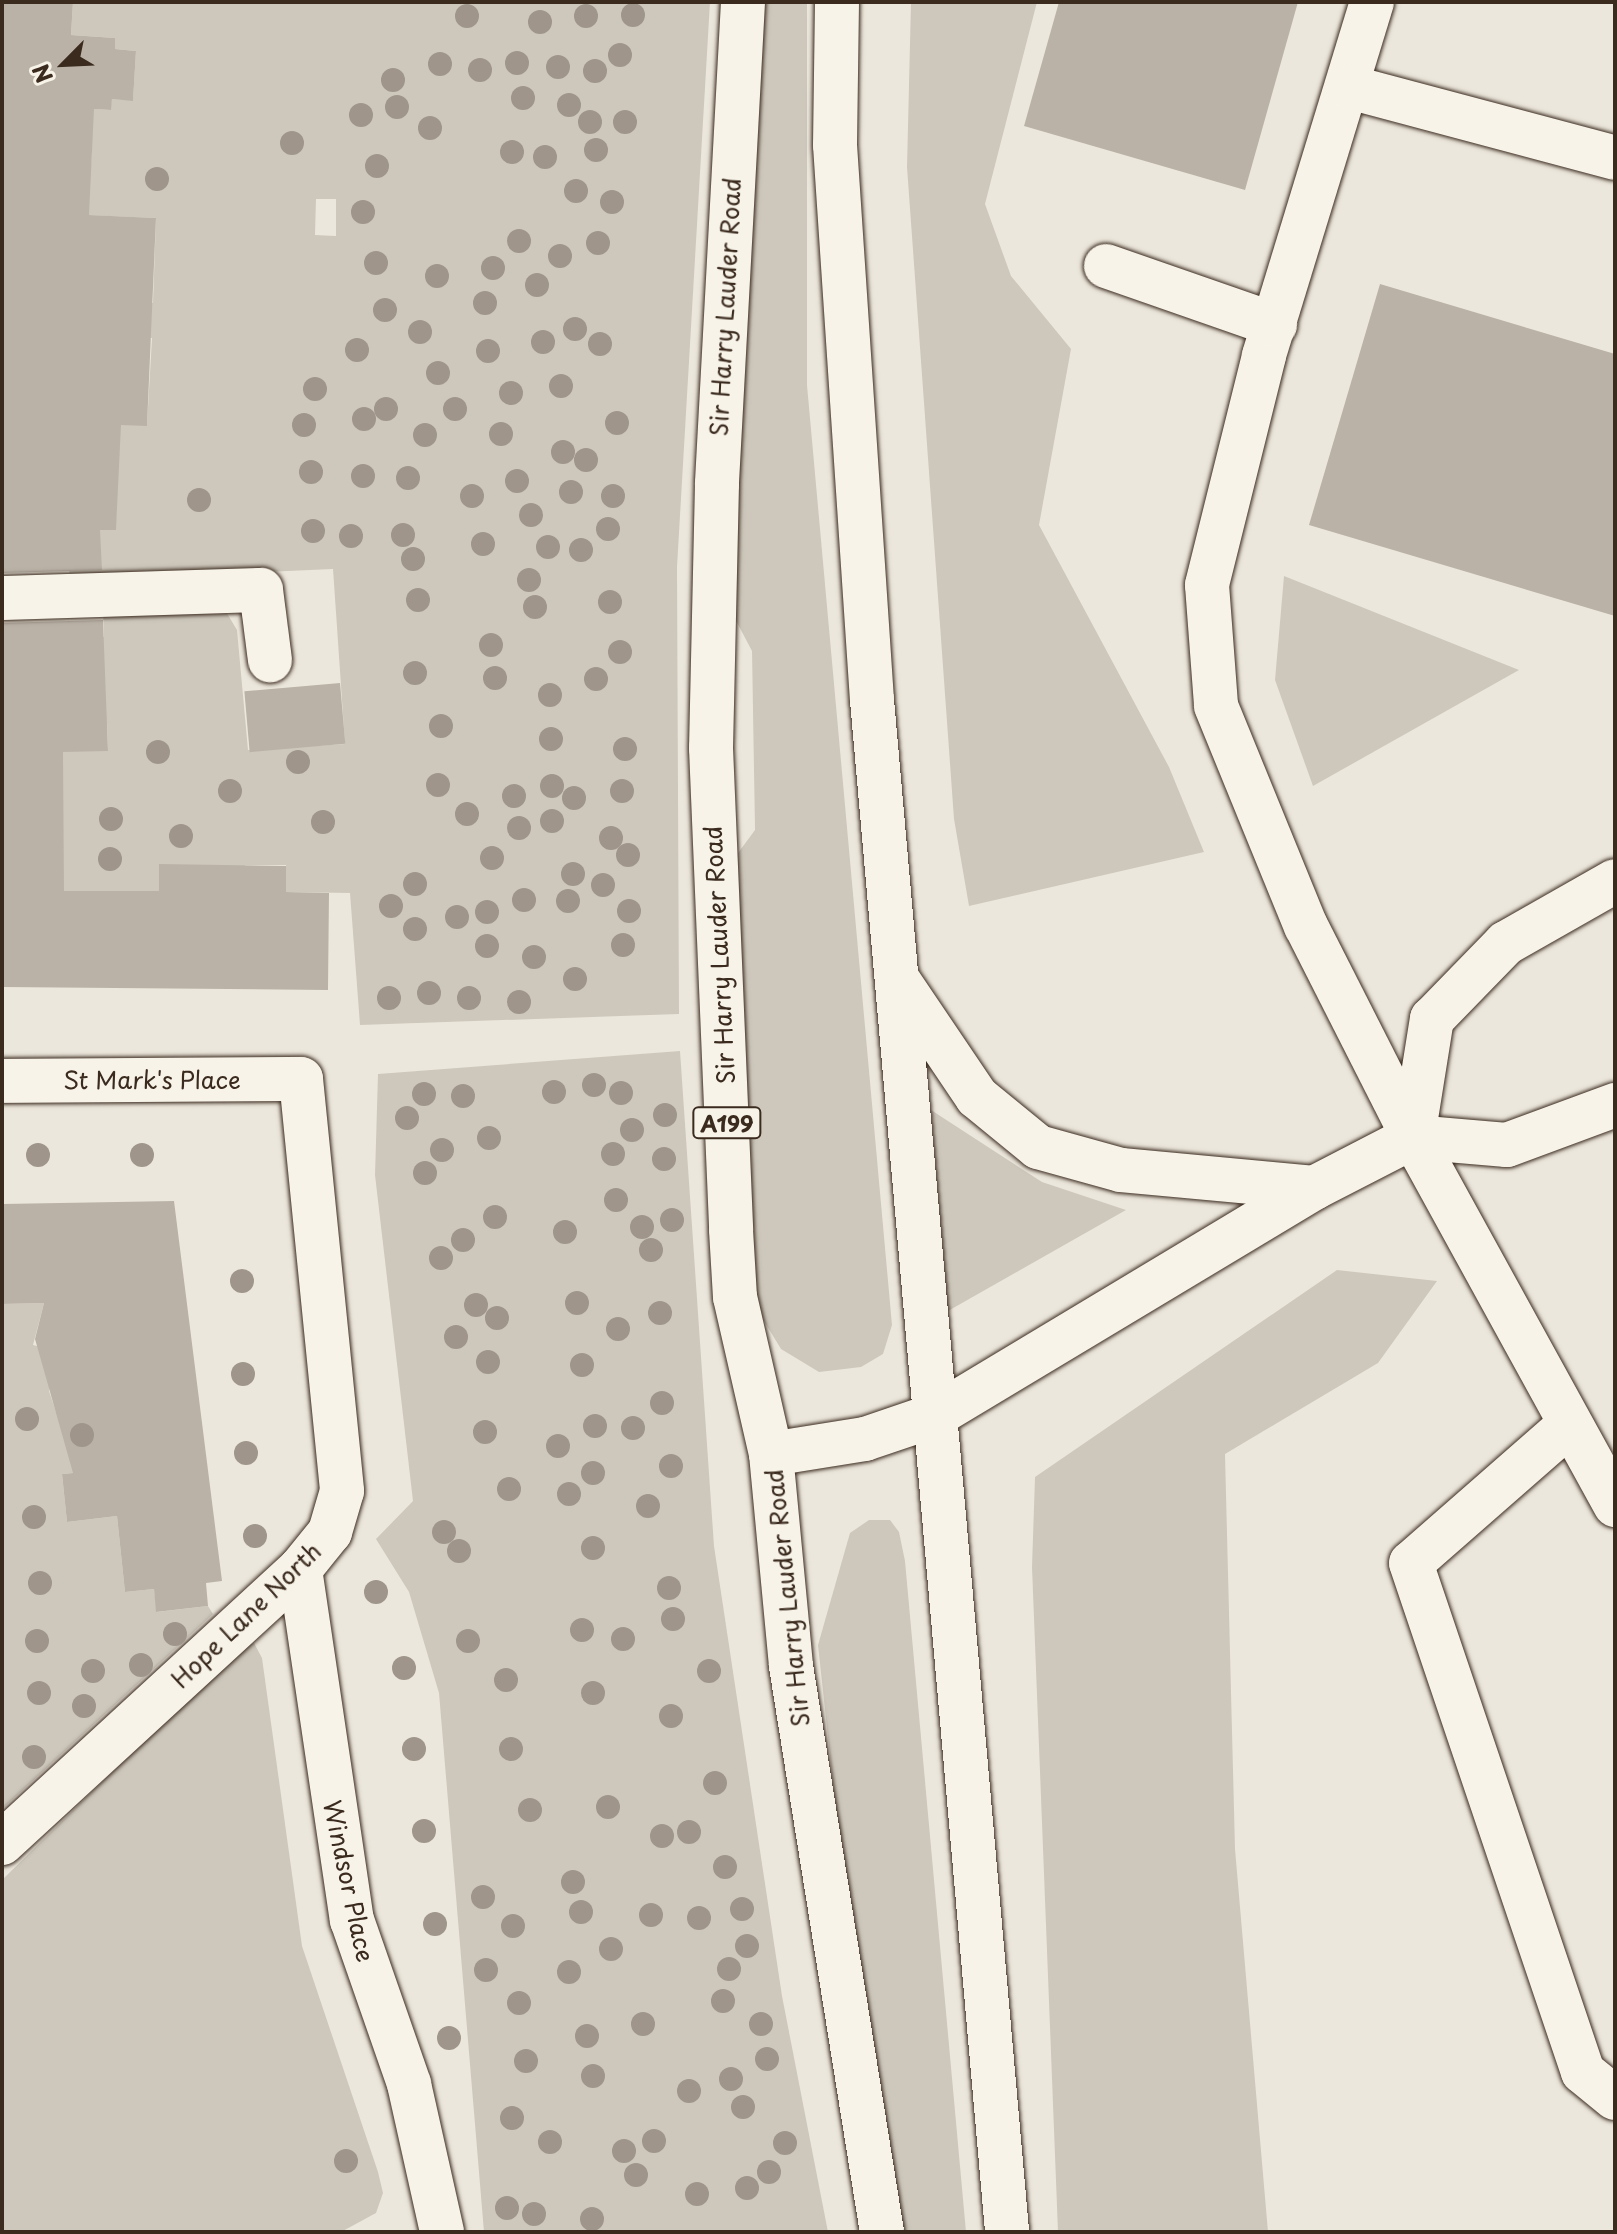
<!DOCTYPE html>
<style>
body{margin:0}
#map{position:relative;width:1617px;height:2234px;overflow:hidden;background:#ece7dc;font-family:"Playpen Sans",sans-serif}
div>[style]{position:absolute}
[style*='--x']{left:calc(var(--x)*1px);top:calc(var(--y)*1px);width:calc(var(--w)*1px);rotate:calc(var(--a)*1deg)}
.green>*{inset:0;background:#cec8bc}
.building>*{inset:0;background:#bab2a7;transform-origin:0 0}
.roads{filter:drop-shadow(0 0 2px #3b2a1e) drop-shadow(0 0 2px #3b2a1e)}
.minor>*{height:44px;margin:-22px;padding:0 22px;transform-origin:22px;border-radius:22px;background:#f7f3e8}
.major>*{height:44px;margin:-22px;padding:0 22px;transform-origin:22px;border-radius:22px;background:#f7f3e8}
.trees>*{width:24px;height:24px;margin:-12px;border-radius:50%;background:#9f958a}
span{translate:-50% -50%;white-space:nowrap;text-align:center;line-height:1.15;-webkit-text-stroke:6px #f7f3e8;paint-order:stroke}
.shield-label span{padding:2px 6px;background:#f7f3e8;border:2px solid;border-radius:6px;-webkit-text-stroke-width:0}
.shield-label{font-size:22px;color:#3b2a1e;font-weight:700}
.street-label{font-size:24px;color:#3b2a1e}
.frame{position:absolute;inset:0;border:4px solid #3b2a1e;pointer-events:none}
.north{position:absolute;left:24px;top:24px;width:80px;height:80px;-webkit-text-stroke:6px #f7f3e8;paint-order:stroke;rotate:246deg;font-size:22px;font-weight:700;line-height:32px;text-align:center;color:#3b2a1e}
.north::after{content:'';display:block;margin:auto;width:28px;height:36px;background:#3b2a1e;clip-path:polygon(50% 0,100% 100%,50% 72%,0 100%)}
</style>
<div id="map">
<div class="green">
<div style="clip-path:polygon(evenodd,73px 2px,710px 2px,677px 567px,679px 1014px,360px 1025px,350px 893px,286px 892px,286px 865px,245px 865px,245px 892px,159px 864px,159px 891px,125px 892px,126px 988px,112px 988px,111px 938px,76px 938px,2px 782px,2px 753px,108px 750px,107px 723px,68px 723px,64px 638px,104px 637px,103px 609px,225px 610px,237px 630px,248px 750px,345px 744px,333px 569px,69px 581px,71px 529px,115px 530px,117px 505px,76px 423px,147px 425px,152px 338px,80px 333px,81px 300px,153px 303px,156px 218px,85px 215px,4px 160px,91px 165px,92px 147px,63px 145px,66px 107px,110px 110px,112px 99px,133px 100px,136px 51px,115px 49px,115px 38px,71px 35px,73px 2px,316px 199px,336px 199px,336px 236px,315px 235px,316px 199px)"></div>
<div style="clip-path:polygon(750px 2px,807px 2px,807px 385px,892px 1325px,883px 1354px,861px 1367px,819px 1372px,781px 1349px,742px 1285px,724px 872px,755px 830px,752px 651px,723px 596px)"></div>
<div style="clip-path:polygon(911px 2px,1037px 2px,985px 204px,1011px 276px,1071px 349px,1039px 525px,1169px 767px,1204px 852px,969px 906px,954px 819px,907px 167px)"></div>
<div style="clip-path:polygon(1284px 576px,1519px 670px,1313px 786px,1275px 680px)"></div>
<div style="clip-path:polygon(680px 1051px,714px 1546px,782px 1996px,828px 2232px,484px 2232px,439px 1693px,409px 1592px,376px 1539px,413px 1501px,375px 1175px,378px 1074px)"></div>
<div style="clip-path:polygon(931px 1110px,1042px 1182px,1126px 1210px,948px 1311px)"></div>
<div style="clip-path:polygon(1337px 1270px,1437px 1281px,1378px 1363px,1225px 1454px,1235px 1849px,1268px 2232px,1058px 2232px,1032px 1567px,1035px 1477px)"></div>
<div style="clip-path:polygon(44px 1303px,33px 1345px,53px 1350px,49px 1391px,56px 1412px,111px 1469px,62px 1474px,67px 1522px,117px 1516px,125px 1592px,154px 1589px,157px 1612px,208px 1606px,213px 1614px,2px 1809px,2px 1304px)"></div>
<div style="clip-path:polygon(869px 1520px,890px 1520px,899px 1532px,905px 1561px,966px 2232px,901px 2232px,840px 1847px,818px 1645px,850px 1533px)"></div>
<div style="clip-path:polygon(254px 1643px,262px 1658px,302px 1946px,378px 2172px,383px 2193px,376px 2213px,341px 2232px,2px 2232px,2px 1880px,238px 1649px)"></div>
</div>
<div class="building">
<div style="clip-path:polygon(2px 2px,73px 2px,71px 35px,115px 38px,115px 49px,136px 51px,133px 101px,112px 99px,111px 110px,94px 109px,89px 215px,156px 218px,147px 426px,121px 425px,116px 530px,100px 530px,102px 570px,2px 573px)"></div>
<div style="clip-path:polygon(1059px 2px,1298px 2px,1245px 190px,1024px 126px)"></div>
<div style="clip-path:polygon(1380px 284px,1615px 354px,1615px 616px,1309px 525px)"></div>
<div style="clip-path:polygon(103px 620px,108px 751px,63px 752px,64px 891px,159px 891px,159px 864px,286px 866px,286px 892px,329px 893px,328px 990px,2px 987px,2px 623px)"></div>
<div style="left:340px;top:683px;width:61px;height:96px;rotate:85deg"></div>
<div style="clip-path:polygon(174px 1201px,222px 1581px,206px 1583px,208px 1606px,156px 1612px,154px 1589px,125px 1592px,117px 1516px,67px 1522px,62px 1474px,73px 1473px,35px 1339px,44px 1303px,2px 1304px,2px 1204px)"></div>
</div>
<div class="roads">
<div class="minor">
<div style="--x:1372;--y:2;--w:370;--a:107"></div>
<div style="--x:1264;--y:356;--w:236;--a:104"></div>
<div style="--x:1207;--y:585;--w:121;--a:85.7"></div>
<div style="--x:1216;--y:706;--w:238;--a:67.8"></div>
<div style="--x:1306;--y:926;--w:237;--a:63.1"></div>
<div style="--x:1413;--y:1137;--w:420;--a:61.2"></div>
<div style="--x:1349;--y:87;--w:275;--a:14.9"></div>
<div style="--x:1106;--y:266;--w:179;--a:19.2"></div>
<div style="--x:2;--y:598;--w:259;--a:-1.8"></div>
<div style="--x:261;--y:590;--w:71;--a:82.7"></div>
<div style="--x:898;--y:980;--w:141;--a:56"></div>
<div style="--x:977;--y:1097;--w:79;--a:39.3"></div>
<div style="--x:1038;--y:1147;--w:86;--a:15.5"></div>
<div style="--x:1121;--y:1170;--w:194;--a:5.3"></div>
<div style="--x:2;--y:1081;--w:299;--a:-0.4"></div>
<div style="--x:301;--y:1079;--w:414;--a:84.3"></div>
<div style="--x:342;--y:1491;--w:43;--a:106.3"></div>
<div style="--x:330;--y:1532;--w:48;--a:129"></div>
<div style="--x:300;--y:1569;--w:405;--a:137.4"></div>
<div style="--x:1413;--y:1137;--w:120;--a:-80.9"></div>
<div style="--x:1432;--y:1019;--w:106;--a:-45.8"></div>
<div style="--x:1506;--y:943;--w:125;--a:-29.6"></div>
<div style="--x:1570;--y:1424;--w:211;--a:138.8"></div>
<div style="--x:1411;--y:1563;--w:537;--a:71.33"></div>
<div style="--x:1583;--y:2072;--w:41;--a:39.1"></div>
<div style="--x:771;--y:1454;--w:95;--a:-9.1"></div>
<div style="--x:865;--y:1439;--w:75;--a:-18.7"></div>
<div style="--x:936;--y:1415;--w:441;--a:-31"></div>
<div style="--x:1314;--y:1188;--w:111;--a:-27.3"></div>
<div style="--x:1413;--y:1137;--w:94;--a:4.9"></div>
<div style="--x:1507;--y:1145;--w:115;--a:-20.3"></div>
<div style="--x:300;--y:1569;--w:355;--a:81.6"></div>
<div style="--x:352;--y:1920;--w:174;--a:70.8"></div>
<div style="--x:409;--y:2084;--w:152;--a:77.4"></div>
</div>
<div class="major">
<div style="--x:743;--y:2;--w:483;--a:93.1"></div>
<div style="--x:717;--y:484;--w:264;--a:91.3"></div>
<div style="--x:711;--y:748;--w:482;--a:87.6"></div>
<div style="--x:731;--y:1230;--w:67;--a:86.6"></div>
<div style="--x:735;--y:1297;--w:161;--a:77.1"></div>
<div style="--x:771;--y:1454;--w:213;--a:84.6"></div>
<div style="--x:791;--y:1666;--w:573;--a:80.87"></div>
<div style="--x:837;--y:2;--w:143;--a:90.8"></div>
<div style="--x:835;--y:145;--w:556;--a:86.19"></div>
<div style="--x:872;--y:700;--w:1538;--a:84.96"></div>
</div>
</div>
<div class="trees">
<div style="left:633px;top:15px"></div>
<div style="left:467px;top:16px"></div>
<div style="left:586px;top:16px"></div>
<div style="left:540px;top:22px"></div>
<div style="left:620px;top:55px"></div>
<div style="left:517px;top:63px"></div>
<div style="left:440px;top:64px"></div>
<div style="left:558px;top:67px"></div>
<div style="left:480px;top:70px"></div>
<div style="left:595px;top:71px"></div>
<div style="left:393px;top:80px"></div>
<div style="left:523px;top:98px"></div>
<div style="left:569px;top:105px"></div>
<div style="left:397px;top:107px"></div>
<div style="left:361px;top:115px"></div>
<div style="left:590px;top:122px"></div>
<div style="left:625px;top:122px"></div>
<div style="left:430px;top:128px"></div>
<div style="left:292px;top:143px"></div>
<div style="left:596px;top:150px"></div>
<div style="left:512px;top:152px"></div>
<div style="left:545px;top:157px"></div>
<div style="left:377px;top:166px"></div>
<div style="left:157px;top:179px"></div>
<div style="left:576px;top:191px"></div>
<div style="left:612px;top:202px"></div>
<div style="left:363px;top:212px"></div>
<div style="left:519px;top:241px"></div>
<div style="left:598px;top:243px"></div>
<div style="left:560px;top:256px"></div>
<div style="left:376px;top:263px"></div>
<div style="left:493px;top:268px"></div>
<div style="left:437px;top:276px"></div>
<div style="left:537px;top:285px"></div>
<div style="left:485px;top:303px"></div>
<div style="left:385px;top:310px"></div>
<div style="left:575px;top:329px"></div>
<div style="left:420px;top:332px"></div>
<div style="left:543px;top:342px"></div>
<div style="left:600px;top:344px"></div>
<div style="left:357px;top:350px"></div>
<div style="left:488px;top:351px"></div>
<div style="left:438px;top:373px"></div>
<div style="left:561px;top:386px"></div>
<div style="left:315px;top:389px"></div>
<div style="left:511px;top:393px"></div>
<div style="left:386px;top:409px"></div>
<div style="left:455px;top:409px"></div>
<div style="left:364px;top:419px"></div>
<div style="left:617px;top:423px"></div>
<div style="left:304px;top:425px"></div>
<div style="left:501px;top:434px"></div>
<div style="left:425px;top:435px"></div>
<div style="left:563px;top:452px"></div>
<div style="left:586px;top:460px"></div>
<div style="left:311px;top:472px"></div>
<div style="left:363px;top:476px"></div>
<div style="left:408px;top:478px"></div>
<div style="left:517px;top:481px"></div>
<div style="left:571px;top:492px"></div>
<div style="left:472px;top:496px"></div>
<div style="left:613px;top:496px"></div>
<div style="left:199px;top:500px"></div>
<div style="left:531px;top:515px"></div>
<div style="left:608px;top:529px"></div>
<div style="left:313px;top:531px"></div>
<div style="left:403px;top:535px"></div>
<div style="left:351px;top:536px"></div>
<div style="left:483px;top:544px"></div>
<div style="left:548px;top:547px"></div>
<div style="left:581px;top:550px"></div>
<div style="left:413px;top:559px"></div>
<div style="left:529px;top:580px"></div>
<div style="left:418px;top:600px"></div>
<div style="left:610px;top:602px"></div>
<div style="left:535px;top:607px"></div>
<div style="left:491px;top:645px"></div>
<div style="left:620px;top:652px"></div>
<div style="left:415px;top:673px"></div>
<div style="left:495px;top:678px"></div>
<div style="left:596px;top:679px"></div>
<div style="left:550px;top:695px"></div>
<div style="left:441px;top:726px"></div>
<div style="left:551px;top:739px"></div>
<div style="left:625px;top:749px"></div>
<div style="left:158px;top:752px"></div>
<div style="left:298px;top:762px"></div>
<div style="left:438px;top:785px"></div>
<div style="left:552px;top:786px"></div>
<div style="left:230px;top:791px"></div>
<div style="left:622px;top:791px"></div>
<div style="left:514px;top:796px"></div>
<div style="left:574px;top:798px"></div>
<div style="left:467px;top:814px"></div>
<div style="left:111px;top:819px"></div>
<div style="left:552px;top:821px"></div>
<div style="left:323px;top:822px"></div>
<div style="left:519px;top:828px"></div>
<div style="left:181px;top:836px"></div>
<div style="left:611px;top:838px"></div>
<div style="left:628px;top:855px"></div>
<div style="left:492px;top:858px"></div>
<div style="left:110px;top:859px"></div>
<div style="left:573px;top:874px"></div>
<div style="left:415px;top:884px"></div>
<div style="left:603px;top:885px"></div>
<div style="left:524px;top:900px"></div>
<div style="left:568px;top:901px"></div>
<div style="left:391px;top:906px"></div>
<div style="left:629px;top:911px"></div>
<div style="left:487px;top:912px"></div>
<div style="left:457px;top:917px"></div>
<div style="left:415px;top:929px"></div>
<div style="left:623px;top:945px"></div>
<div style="left:487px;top:946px"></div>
<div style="left:534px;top:957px"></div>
<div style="left:575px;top:979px"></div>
<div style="left:429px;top:993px"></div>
<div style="left:389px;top:998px"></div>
<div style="left:469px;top:998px"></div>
<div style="left:519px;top:1002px"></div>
<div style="left:594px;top:1085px"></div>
<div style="left:554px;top:1092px"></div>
<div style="left:621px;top:1093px"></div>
<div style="left:424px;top:1094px"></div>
<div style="left:463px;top:1096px"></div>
<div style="left:665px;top:1115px"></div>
<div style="left:407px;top:1118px"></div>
<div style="left:632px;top:1130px"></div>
<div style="left:489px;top:1138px"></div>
<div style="left:442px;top:1150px"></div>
<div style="left:613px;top:1154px"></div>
<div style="left:38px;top:1155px"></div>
<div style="left:142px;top:1155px"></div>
<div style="left:664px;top:1159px"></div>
<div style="left:425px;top:1173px"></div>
<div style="left:616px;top:1200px"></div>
<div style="left:495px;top:1217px"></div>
<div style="left:672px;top:1220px"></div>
<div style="left:642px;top:1227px"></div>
<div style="left:565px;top:1232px"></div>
<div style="left:463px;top:1240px"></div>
<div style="left:651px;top:1250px"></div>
<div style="left:441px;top:1258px"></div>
<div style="left:242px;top:1281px"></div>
<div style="left:577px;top:1303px"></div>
<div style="left:476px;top:1305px"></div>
<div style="left:660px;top:1313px"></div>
<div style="left:497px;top:1318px"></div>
<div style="left:618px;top:1329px"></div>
<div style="left:456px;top:1337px"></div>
<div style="left:488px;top:1362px"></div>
<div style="left:582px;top:1365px"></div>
<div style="left:243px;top:1374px"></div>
<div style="left:662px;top:1403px"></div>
<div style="left:27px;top:1419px"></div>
<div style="left:595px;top:1426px"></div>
<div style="left:633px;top:1428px"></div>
<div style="left:485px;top:1432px"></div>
<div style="left:82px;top:1435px"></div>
<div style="left:558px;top:1446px"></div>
<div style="left:246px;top:1453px"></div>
<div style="left:671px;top:1466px"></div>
<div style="left:593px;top:1473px"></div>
<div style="left:509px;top:1489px"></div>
<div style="left:569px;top:1494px"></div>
<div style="left:648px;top:1506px"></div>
<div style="left:34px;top:1517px"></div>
<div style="left:444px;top:1532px"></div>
<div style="left:255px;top:1536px"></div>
<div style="left:593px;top:1548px"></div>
<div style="left:459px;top:1551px"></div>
<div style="left:40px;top:1583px"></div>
<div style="left:669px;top:1588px"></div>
<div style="left:376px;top:1592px"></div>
<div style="left:673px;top:1619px"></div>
<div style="left:582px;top:1630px"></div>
<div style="left:175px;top:1634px"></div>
<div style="left:623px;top:1639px"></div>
<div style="left:37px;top:1641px"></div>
<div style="left:468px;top:1641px"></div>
<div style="left:141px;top:1665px"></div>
<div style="left:404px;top:1668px"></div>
<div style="left:93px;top:1671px"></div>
<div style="left:709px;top:1671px"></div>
<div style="left:506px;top:1680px"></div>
<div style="left:39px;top:1693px"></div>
<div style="left:593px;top:1693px"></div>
<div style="left:84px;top:1706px"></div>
<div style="left:671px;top:1716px"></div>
<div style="left:414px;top:1749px"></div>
<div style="left:511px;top:1749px"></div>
<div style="left:34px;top:1757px"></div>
<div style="left:715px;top:1783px"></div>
<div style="left:608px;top:1807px"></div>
<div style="left:530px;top:1810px"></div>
<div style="left:424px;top:1831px"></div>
<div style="left:689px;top:1832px"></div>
<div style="left:662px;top:1836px"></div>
<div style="left:725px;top:1867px"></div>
<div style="left:573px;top:1882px"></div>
<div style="left:483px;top:1897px"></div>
<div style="left:742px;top:1909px"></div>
<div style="left:581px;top:1912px"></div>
<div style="left:651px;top:1915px"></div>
<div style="left:699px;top:1918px"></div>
<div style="left:435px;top:1924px"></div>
<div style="left:513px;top:1926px"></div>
<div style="left:747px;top:1946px"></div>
<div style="left:611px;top:1949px"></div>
<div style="left:729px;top:1969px"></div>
<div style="left:486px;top:1970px"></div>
<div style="left:569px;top:1972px"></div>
<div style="left:723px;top:2001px"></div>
<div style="left:519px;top:2003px"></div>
<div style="left:643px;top:2024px"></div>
<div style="left:761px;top:2024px"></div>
<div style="left:587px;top:2036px"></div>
<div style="left:449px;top:2038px"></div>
<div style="left:767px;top:2059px"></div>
<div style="left:526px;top:2061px"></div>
<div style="left:593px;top:2076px"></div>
<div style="left:731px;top:2079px"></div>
<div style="left:689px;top:2091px"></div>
<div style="left:743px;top:2107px"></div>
<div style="left:512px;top:2118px"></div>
<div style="left:654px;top:2141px"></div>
<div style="left:550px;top:2142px"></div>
<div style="left:785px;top:2143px"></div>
<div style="left:624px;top:2151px"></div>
<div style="left:346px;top:2161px"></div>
<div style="left:769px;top:2172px"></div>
<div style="left:636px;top:2175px"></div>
<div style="left:747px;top:2188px"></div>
<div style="left:697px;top:2194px"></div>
<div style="left:507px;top:2208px"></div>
<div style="left:534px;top:2214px"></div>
<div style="left:592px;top:2219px"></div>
</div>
<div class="shield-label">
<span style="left:727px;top:1123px">A199</span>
</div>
<div class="street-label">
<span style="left:725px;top:307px;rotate:-87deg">Sir Harry Lauder Road</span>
<span style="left:719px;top:955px;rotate:-93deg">Sir Harry Lauder Road</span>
<span style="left:152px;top:1080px">St Mark's Place</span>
<span style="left:787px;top:1598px;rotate:-96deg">Sir Harry Lauder Road</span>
<span style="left:246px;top:1615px;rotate:-44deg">Hope Lane North</span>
<span style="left:349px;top:1881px;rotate:78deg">Windsor Place</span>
</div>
<div class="frame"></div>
<div class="north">N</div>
</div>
